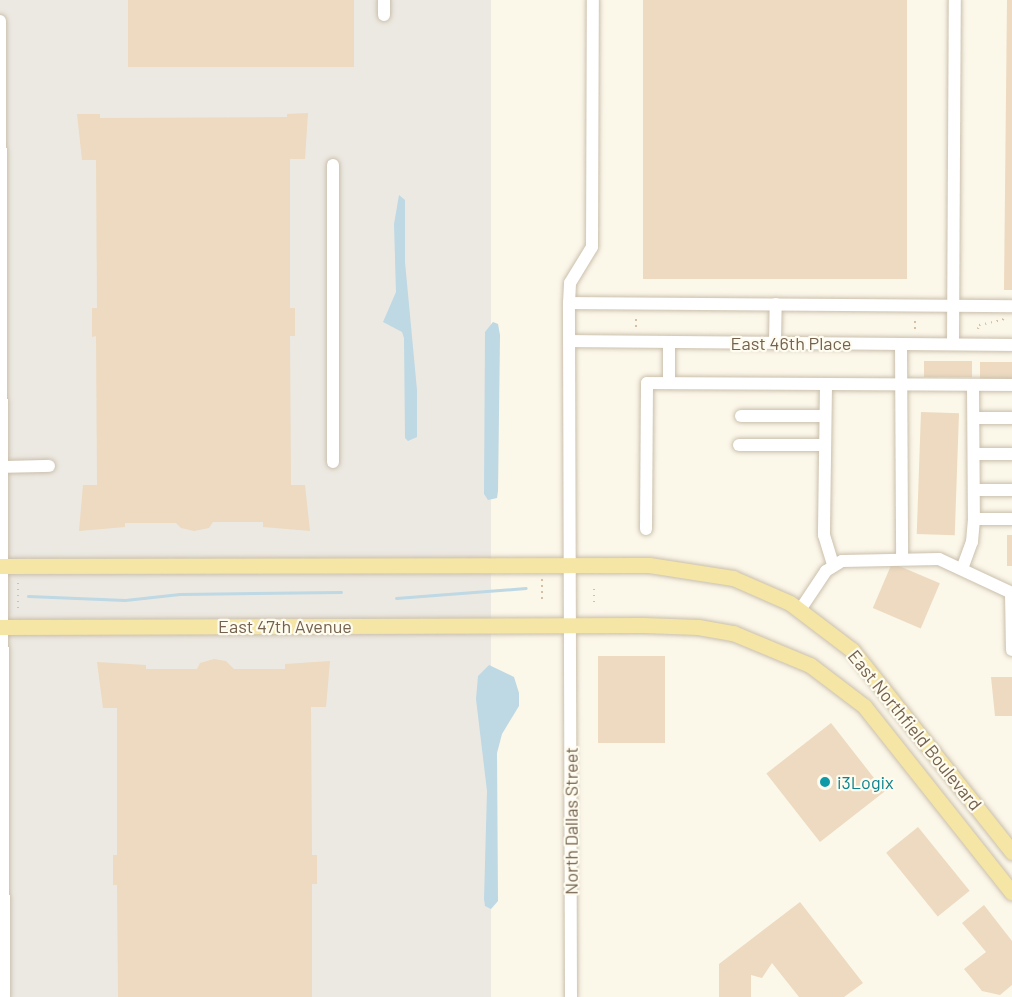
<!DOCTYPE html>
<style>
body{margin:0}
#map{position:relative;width:1012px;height:997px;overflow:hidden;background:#fbf7e9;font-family:Barlow,sans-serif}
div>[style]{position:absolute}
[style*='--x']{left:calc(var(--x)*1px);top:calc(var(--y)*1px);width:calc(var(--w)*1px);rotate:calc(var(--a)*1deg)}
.industrial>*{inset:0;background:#ece9e2;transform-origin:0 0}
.water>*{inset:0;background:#bed8e4}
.stream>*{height:3px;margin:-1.5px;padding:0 1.5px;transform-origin:1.5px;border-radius:1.5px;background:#bed8e4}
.building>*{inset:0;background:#eddac0;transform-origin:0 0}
.path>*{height:2px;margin-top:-1px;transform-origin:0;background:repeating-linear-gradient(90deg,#d4c0a5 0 1.5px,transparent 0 6px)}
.roads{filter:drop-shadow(0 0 2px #cabfac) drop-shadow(0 0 2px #cabfac)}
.minor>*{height:12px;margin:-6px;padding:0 6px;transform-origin:6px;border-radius:6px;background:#fff}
.major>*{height:15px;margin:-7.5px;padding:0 7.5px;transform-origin:7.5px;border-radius:7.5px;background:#f5e6a6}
.dots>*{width:16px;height:16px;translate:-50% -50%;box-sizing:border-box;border:3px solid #fefbef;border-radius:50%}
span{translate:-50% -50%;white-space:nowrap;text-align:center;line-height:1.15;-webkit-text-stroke:4.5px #fefbef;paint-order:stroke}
.street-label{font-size:18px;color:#74624e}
.culture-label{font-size:18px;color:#0d838f}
.left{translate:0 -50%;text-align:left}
</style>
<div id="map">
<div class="industrial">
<div style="left:0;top:0;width:491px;height:997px"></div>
</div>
<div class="water">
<div style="clip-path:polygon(399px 195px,405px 200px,405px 262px,417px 390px,417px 437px,408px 441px,405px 438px,404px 338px,402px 332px,383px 322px,396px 292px,394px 224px)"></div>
<div style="clip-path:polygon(493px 322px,498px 324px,500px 335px,498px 491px,497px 498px,488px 500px,484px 494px,485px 332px)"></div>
<div style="clip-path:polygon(489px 665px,514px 677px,519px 693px,519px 706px,502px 734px,497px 753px,498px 901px,491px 909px,485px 906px,484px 899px,487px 791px,476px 699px,478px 676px)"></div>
</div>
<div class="stream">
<div style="--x:28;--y:596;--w:97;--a:2.4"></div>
<div style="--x:125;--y:600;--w:55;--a:-6.2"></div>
<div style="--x:180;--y:594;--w:161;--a:-0.7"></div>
<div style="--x:396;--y:598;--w:130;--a:-4.4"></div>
</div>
<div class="building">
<div style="left:128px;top:0;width:226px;height:67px"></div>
<div style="left:643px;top:0;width:264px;height:279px"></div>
<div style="clip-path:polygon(1007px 0,1012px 0,1012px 290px,1004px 290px)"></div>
<div style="clip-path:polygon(308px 113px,305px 159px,290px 159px,290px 308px,295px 308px,295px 336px,290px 336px,291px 485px,305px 485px,310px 531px,263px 527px,263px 522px,213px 522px,209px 528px,194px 531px,181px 528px,176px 523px,125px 523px,125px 527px,79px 531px,83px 485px,97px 485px,96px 336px,92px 337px,92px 308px,97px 308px,96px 160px,82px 160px,77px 114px,100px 114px,100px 118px,287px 117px,287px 114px)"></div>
<div style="left:972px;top:361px;width:16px;height:48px;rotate:90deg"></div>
<div style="left:980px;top:362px;width:32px;height:18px"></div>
<div style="left:921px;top:412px;width:38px;height:122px;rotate:2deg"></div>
<div style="left:1007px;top:535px;width:5px;height:31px"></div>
<div style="left:892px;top:563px;width:52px;height:49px;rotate:23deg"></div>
<div style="left:665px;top:656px;width:87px;height:67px;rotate:90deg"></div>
<div style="clip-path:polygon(214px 659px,226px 661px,234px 669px,285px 669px,285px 664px,330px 661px,326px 707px,311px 707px,312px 855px,317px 855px,317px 884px,312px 884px,312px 997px,118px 997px,117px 885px,113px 885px,113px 855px,117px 855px,117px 708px,103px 708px,97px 662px,146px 665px,146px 669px,197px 669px,200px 663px)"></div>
<div style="clip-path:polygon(991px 677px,1012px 677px,1012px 716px,995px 716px)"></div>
<div style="left:831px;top:723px;width:87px;height:82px;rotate:52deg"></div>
<div style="left:918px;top:827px;width:82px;height:41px;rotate:51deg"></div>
<div style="clip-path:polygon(800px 902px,863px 983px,844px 997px,799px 997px,772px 963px,762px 978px,751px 975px,751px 997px,719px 997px,719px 964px)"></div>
<div style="clip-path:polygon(984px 905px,1012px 941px,1012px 985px,1000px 995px,982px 991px,964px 969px,986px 952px,962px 923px)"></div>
</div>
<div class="path">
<div style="--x:636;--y:319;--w:8;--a:90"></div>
<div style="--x:915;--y:329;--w:8;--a:-90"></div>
<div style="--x:978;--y:329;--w:4;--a:-76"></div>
<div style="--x:979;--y:325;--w:25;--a:-12"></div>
<div style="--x:1003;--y:320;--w:4;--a:-76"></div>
<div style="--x:542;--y:579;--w:20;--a:90"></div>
<div style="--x:18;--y:583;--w:30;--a:90"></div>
<div style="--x:594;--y:589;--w:13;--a:90"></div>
</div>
<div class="roads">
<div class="minor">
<div style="--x:384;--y:0;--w:15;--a:90"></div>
<div style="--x:0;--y:21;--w:976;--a:89.77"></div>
<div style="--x:333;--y:165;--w:297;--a:90"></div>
<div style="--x:569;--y:303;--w:443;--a:0.4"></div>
<div style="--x:569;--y:341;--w:443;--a:0.5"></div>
<div style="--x:669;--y:342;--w:41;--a:90"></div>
<div style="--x:775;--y:343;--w:39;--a:-89"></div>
<div style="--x:901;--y:344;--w:215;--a:89.7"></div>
<div style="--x:953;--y:344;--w:344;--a:-89.7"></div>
<div style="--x:826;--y:386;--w:149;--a:90.8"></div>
<div style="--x:824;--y:535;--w:31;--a:73"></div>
<div style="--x:973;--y:386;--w:133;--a:89.6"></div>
<div style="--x:741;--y:416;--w:84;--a:0"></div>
<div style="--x:974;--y:418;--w:38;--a:0"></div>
<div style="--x:739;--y:445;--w:86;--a:0"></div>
<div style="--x:974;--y:454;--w:38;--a:0"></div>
<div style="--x:1;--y:467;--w:48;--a:-1.2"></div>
<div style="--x:974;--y:490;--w:38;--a:0"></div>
<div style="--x:646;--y:529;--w:146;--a:-89.6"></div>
<div style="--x:647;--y:383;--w:365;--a:0.3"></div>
<div style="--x:962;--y:569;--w:29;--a:-70"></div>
<div style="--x:972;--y:542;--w:23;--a:-85"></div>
<div style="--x:974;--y:519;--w:38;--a:0"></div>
<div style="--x:1011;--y:593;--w:57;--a:89"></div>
<div style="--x:800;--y:610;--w:47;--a:-56.3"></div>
<div style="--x:826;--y:571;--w:19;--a:-32"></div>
<div style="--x:842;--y:561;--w:97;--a:-1.2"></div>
<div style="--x:939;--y:559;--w:81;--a:25"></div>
<div style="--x:571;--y:997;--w:694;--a:-90.17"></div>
<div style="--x:569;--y:303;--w:20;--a:-87"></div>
<div style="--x:570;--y:283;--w:42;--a:-58.6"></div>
<div style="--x:592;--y:247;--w:247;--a:-89.8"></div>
</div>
<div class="major">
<div style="--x:0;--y:566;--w:649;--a:-0.09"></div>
<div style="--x:649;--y:565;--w:85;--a:8.8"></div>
<div style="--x:733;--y:578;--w:62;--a:23.7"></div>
<div style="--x:790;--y:603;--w:78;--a:37.2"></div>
<div style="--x:852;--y:650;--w:258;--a:51.6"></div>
<div style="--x:0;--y:627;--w:643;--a:-0.18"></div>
<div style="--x:643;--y:625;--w:55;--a:2.1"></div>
<div style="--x:698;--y:627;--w:36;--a:10"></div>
<div style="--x:733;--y:633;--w:83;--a:22.6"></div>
<div style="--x:810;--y:665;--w:68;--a:37.2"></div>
<div style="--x:864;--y:706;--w:238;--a:51.6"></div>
</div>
</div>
<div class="dots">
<div style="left:825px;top:782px;background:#0f9aa8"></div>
</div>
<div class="street-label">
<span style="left:791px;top:343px">East 46th Place</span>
<span style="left:285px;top:626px">East 47th Avenue</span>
<span style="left:915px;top:730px;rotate:51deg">East Northfield Boulevard</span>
<span style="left:571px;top:821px;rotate:-90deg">North Dallas Street</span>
</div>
<div class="culture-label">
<span class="left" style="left:837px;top:782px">i3Logix</span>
</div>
</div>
